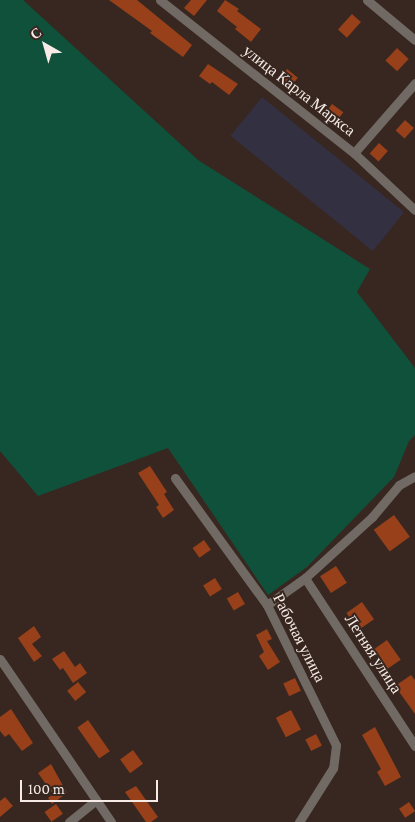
<!DOCTYPE html>
<meta charset="utf-8">
<style>
body{margin:0}
#map{position:relative;width:415px;height:822px;overflow:hidden;background:#372720;font-family:"Crimson Pro",serif}
div>[style]{position:absolute}
[style*='--x']{left:calc(var(--x)*1px);top:calc(var(--y)*1px);width:calc(var(--w)*1px);rotate:calc(var(--a)*1deg)}
.industrial>*{inset:0;background:#333041;transform-origin:0 0}
.green>*{inset:0;background:#0f513a}
.building>*{inset:0;background:#974019;transform-origin:0 0}
.street>*{height:9px;margin:-4.5px;padding:0 4.5px;transform-origin:4.5px;border-radius:4.5px;background:#716a64}
span{translate:-50% -50%;white-space:nowrap;text-align:center;line-height:1.15;-webkit-text-stroke:4px #372720;paint-order:stroke}
.street-label{font-size:16px;color:#f7ebe7}
.north{position:absolute;left:20px;top:20px;width:50px;height:50px;-webkit-text-stroke:4px #372720;paint-order:stroke;rotate:322deg;font-size:14px;font-weight:700;line-height:20px;text-align:center;color:#f7ebe7}
.north::after{content:'';display:block;margin:auto;width:18px;height:22px;background:#f7ebe7;clip-path:polygon(50% 0,100% 100%,50% 72%,0 100%)}
.scale{position:absolute;left:20px;top:780px;width:138px;height:22px;box-sizing:border-box;border:2px solid #f7ebe7;border-top:0;padding-left:6px;font-size:15px;line-height:18px;white-space:nowrap;color:#f7ebe7;-webkit-text-stroke:4px #372720;paint-order:stroke}
</style>
<div id="map">
<div class="industrial">
<div style="left:262px;top:97px;width:183px;height:50px;rotate:39deg"></div>
</div>
<div class="green">
<div style="clip-path:polygon(0 0,23px 0,198px 160px,370px 269px,357px 292px,415px 368px,415px 435px,409px 441px,394px 477px,307px 567px,268px 595px,168px 448px,38px 496px,0 451px)"></div>
</div>
<div class="building">
<div style="clip-path:polygon(109px 0,137px 0,192px 45px,183px 57px,150px 33px,152px 31px)"></div>
<div style="clip-path:polygon(191px 0,207px 0,194px 16px,184px 8px)"></div>
<div style="clip-path:polygon(225px 0,239px 9px,237px 11px,261px 29px,251px 42px,235px 29px,237px 27px,217px 11px)"></div>
<div style="left:352px;top:14px;width:12px;height:21px;rotate:42deg"></div>
<div style="left:397px;top:48px;width:16px;height:17px;rotate:43deg"></div>
<div style="clip-path:polygon(208px 64px,238px 84px,229px 95px,212px 82px,210px 84px,199px 76px)"></div>
<div style="left:287px;top:69px;width:14px;height:12px;rotate:39deg"></div>
<div style="left:332px;top:104px;width:14px;height:14px;rotate:36deg"></div>
<div style="left:405px;top:120px;width:12px;height:14px;rotate:42deg"></div>
<div style="left:379px;top:143px;width:12px;height:14px;rotate:42deg"></div>
<div style="clip-path:polygon(150px 466px,167px 492px,164px 494px,174px 510px,163px 518px,156px 507px,159px 505px,138px 473px)"></div>
<div style="left:394px;top:515px;width:27px;height:25px;rotate:54deg"></div>
<div style="left:204px;top:540px;width:12px;height:14px;rotate:55deg"></div>
<div style="left:336px;top:566px;width:20px;height:19px;rotate:57deg"></div>
<div style="left:215px;top:578px;width:13px;height:14px;rotate:58deg"></div>
<div style="left:238px;top:592px;width:14px;height:13px;rotate:60deg"></div>
<div style="left:362px;top:602px;width:21px;height:19px;rotate:55deg"></div>
<div style="clip-path:polygon(34px 626px,41px 637px,32px 644px,42px 656px,34px 662px,18px 638px)"></div>
<div style="clip-path:polygon(267px 629px,272px 639px,267px 641px,280px 662px,268px 670px,259px 656px,264px 652px,256px 635px)"></div>
<div style="left:387px;top:640px;width:24px;height:16px;rotate:55deg"></div>
<div style="clip-path:polygon(64px 651px,75px 667px,80px 663px,87px 673px,73px 683px,63px 668px,60px 670px,52px 659px)"></div>
<div style="clip-path:polygon(411px 675px,415px 680px,415px 714px,395px 686px)"></div>
<div style="left:295px;top:678px;width:14px;height:13px;rotate:65deg"></div>
<div style="left:78px;top:682px;width:13px;height:14px;rotate:51deg"></div>
<div style="clip-path:polygon(11px 709px,33px 743px,22px 751px,9px 734px,5px 737px,0 731px,0 717px)"></div>
<div style="left:291px;top:710px;width:22px;height:17px;rotate:63deg"></div>
<div style="left:88px;top:720px;width:38px;height:13px;rotate:55deg"></div>
<div style="clip-path:polygon(375px 727px,401px 777px,385px 786px,377px 772px,381px 769px,362px 735px)"></div>
<div style="left:316px;top:734px;width:13px;height:12px;rotate:63deg"></div>
<div style="left:133px;top:750px;width:17px;height:16px;rotate:54deg"></div>
<div style="clip-path:polygon(51px 764px,67px 793px,52px 804px,48px 798px,53px 794px,38px 773px)"></div>
<div style="clip-path:polygon(136px 786px,158px 817px,151px 822px,146px 822px,125px 792px)"></div>
<div style="clip-path:polygon(5px 797px,13px 806px,0 817px,0 801px)"></div>
<div style="left:409px;top:802px;width:11px;height:12px;rotate:56deg"></div>
<div style="left:56px;top:804px;width:12px;height:14px;rotate:55deg"></div>
</div>
<div class="street">
<div style="--x:160;--y:0;--w:247;--a:38.3"></div>
<div style="--x:354;--y:153;--w:83;--a:43.1"></div>
<div style="--x:367;--y:0;--w:62;--a:39.8"></div>
<div style="--x:354;--y:153;--w:93;--a:-48.9"></div>
<div style="--x:175;--y:478;--w:157;--a:54.1"></div>
<div style="--x:267;--y:605;--w:156;--a:63.8"></div>
<div style="--x:336;--y:745;--w:23;--a:97"></div>
<div style="--x:333;--y:768;--w:64;--a:122.2"></div>
<div style="--x:305;--y:578;--w:201;--a:56.8"></div>
<div style="--x:267;--y:605;--w:47;--a:-35.4"></div>
<div style="--x:305;--y:578;--w:91;--a:-42.3"></div>
<div style="--x:372;--y:517;--w:42;--a:-49.8"></div>
<div style="--x:399;--y:485;--w:18;--a:-29"></div>
<div style="--x:0;--y:659;--w:197;--a:55.7"></div>
<div style="--x:69;--y:822;--w:35;--a:-39"></div>
</div>
<div class="street-label">
<span style="left:299px;top:91px;rotate:38deg">улица Карла Маркса</span>
<span style="left:299px;top:638px;rotate:63deg">Рабочая улица</span>
<span style="left:373px;top:654px;rotate:57deg">Летняя улица</span>
</div>
<div class="north">С</div>
<div class="scale">100 m</div>
</div>
